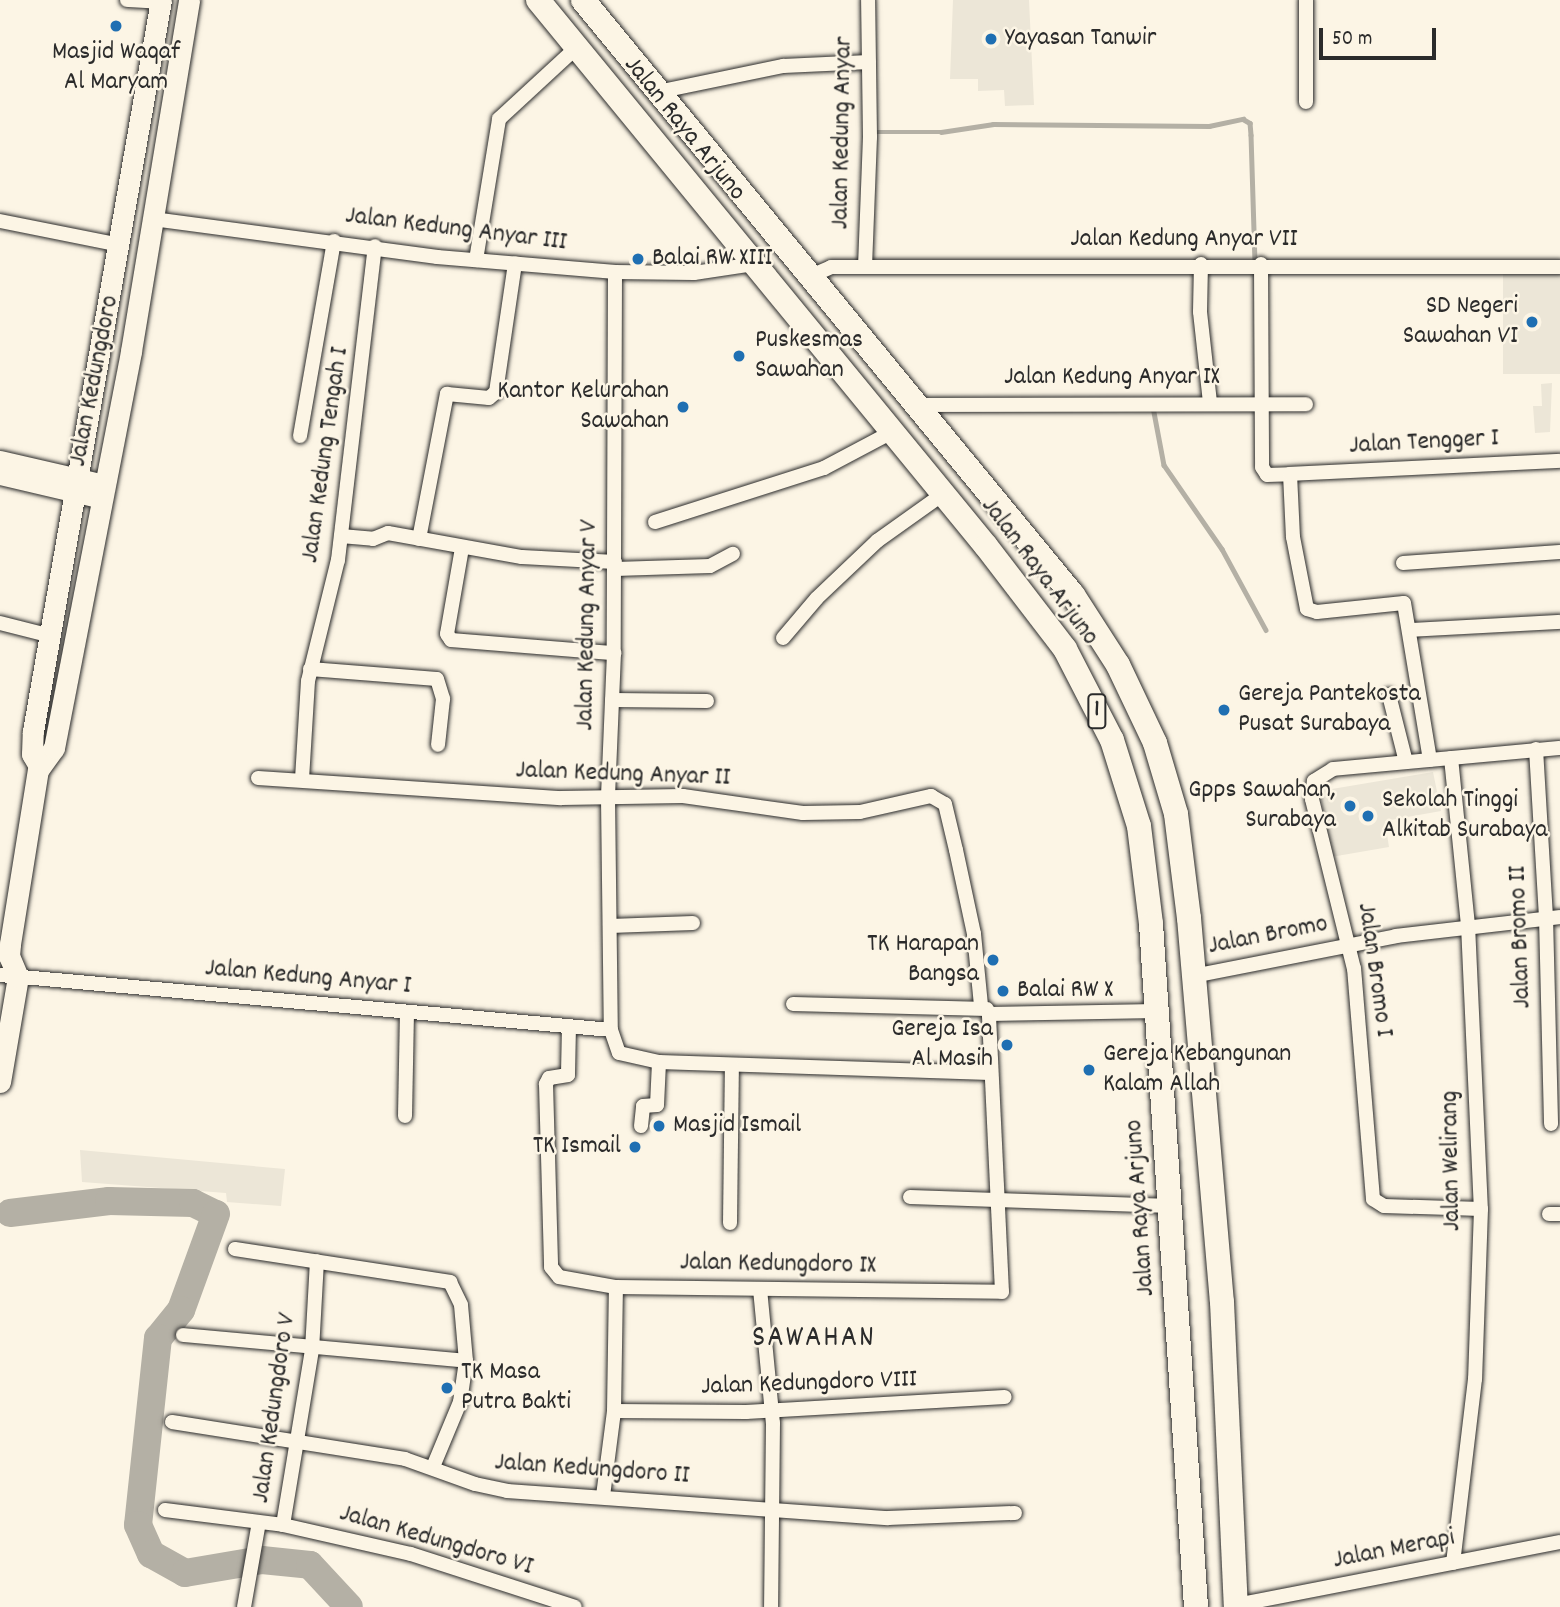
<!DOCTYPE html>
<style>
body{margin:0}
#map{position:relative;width:1560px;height:1607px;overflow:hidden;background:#fcf5e5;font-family:Dekko,sans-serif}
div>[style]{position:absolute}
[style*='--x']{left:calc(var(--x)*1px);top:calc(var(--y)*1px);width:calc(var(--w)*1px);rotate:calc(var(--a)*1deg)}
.built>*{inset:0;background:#ece6d7;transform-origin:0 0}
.stream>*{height:4.5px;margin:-2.25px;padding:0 2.25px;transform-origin:2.25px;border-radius:2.25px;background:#b4b0a5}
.river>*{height:28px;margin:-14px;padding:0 14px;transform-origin:14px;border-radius:14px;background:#b4b0a5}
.roads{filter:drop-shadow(0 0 2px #2b2b2b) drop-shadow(0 0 2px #2b2b2b)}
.street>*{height:14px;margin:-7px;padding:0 7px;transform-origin:7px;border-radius:7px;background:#fcf5e5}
.secondary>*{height:19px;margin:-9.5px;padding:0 9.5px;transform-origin:9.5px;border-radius:9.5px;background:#fcf5e5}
.primary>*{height:21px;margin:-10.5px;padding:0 10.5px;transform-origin:10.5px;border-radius:10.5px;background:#fcf5e5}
.highway>*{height:24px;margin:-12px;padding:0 12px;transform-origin:12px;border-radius:12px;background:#fcf5e5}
.dots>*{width:19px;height:19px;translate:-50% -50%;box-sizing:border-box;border:4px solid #fcf5e5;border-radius:50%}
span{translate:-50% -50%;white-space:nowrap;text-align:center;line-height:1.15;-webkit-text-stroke:5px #fcf5e5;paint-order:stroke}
.shield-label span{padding:2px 5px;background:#fcf5e5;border:2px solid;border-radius:5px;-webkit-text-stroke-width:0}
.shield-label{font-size:24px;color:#2b2b2b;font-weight:700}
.poi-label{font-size:26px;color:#2b2b2b}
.left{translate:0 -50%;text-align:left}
.right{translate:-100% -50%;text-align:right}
.street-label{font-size:26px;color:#2b2b2b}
.quarter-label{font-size:30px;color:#2b2b2b;letter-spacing:2px}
.scale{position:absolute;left:1319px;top:28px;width:117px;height:32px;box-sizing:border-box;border:4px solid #2b2b2b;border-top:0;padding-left:9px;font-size:21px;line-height:24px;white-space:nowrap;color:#2b2b2b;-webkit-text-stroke:5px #fcf5e5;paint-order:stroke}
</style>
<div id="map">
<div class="built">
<div style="clip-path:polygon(953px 0,1029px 0,1034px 105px,1005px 106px,1004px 90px,978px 91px,978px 79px,950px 79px)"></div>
<div style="left:1503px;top:271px;width:57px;height:103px"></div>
<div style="clip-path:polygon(1552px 383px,1550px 432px,1535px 433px,1533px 406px,1542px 406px,1541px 384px)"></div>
<div style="clip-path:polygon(1433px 772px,1441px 811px,1385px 821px,1389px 847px,1331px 857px,1320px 791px)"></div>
<div style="clip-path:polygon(80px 1150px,285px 1169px,281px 1206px,227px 1202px,226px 1193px,82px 1182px)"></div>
</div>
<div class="stream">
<div style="--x:871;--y:132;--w:70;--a:0"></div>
<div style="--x:941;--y:132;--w:53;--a:-8.7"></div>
<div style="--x:993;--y:124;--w:216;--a:0.5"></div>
<div style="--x:1209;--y:126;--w:35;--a:-12"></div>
<div style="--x:1243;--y:119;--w:8;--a:30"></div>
<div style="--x:1250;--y:123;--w:12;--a:85"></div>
<div style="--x:1251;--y:135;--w:128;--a:88.2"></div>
<div style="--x:1153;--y:407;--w:59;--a:79.3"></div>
<div style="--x:1164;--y:465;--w:102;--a:55.4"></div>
<div style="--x:1222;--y:549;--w:92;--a:61.5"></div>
</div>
<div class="river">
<div style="--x:10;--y:1213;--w:100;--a:-6.9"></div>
<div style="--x:109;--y:1201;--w:84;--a:1.4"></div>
<div style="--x:193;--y:1203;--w:25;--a:26"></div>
<div style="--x:216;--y:1214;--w:102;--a:110"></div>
<div style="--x:181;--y:1310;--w:36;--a:129"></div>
<div style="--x:158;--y:1338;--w:188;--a:96.1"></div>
<div style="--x:138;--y:1525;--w:32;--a:66"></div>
<div style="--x:151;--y:1554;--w:39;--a:29"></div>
<div style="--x:185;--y:1573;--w:78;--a:-9.6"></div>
<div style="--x:262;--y:1560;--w:48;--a:5.9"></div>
<div style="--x:310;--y:1565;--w:57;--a:47.1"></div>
</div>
<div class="roads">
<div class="street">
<div style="--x:127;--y:0;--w:34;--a:3"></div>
<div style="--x:1306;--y:0;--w:102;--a:90"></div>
<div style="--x:662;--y:91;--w:124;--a:-11.7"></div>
<div style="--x:783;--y:66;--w:86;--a:-2.7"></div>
<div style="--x:153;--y:219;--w:287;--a:7.6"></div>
<div style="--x:437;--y:257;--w:179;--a:4.8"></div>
<div style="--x:615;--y:272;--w:79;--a:0.7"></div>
<div style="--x:694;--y:273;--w:62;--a:-8.4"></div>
<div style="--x:0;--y:221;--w:122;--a:11.3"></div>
<div style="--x:476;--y:260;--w:143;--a:-80.7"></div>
<div style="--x:499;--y:119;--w:106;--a:-42.7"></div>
<div style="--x:1201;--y:264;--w:48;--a:91.2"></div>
<div style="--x:1200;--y:312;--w:91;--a:83.7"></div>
<div style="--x:1261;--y:264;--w:203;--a:89.7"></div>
<div style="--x:1262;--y:467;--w:9;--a:58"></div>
<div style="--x:1267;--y:475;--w:23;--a:-2"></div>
<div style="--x:1290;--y:474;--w:63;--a:87.3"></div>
<div style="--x:1293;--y:537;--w:73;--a:79"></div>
<div style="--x:1307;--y:609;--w:10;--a:17"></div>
<div style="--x:1317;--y:612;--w:87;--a:-5.9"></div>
<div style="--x:1404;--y:603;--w:159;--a:80.6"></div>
<div style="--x:865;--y:267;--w:130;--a:-87.8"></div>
<div style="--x:870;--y:137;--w:137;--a:-90.8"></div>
<div style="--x:615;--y:272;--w:381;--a:90.2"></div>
<div style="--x:614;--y:653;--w:145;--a:92.4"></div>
<div style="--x:608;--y:798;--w:232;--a:89.3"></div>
<div style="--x:611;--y:1030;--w:24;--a:71"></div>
<div style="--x:619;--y:1053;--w:41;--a:12.7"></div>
<div style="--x:659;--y:1062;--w:331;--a:1.9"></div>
<div style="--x:811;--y:276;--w:22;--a:-24"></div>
<div style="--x:831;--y:267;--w:729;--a:0"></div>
<div style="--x:917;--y:405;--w:389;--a:-0.1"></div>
<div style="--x:300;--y:436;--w:198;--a:-80.1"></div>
<div style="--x:1290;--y:474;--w:270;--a:-2.8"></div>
<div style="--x:655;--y:522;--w:177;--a:-17.7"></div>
<div style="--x:824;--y:468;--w:79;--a:-27.9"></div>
<div style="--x:341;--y:536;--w:32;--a:5"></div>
<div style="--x:373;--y:539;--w:16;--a:-22"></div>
<div style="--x:388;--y:533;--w:136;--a:10.2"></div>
<div style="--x:522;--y:557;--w:93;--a:3.1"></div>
<div style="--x:419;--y:539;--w:148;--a:-79.1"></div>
<div style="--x:447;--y:394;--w:42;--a:5.4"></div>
<div style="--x:489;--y:398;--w:9;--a:-41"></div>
<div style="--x:496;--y:392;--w:130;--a:-81.6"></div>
<div style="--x:462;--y:548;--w:87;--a:99.9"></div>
<div style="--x:447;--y:634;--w:7;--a:56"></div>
<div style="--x:451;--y:640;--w:164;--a:4.6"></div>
<div style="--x:1403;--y:563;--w:157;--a:-4"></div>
<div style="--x:615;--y:569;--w:95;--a:-1.8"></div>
<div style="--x:710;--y:566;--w:26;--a:-28"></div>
<div style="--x:0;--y:623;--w:53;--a:14.3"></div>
<div style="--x:1410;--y:630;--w:150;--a:-3.1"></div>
<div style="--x:783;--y:638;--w:52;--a:-49.6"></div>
<div style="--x:817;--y:598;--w:83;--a:-43.5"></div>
<div style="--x:877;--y:541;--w:81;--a:-35.5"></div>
<div style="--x:310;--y:669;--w:127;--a:4.5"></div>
<div style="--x:437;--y:679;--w:21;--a:73"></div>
<div style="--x:443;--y:699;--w:46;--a:96.2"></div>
<div style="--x:1389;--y:695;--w:69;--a:75.8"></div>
<div style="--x:612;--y:700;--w:95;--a:0.6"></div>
<div style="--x:1536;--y:749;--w:168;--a:86.6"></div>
<div style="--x:1546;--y:917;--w:207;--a:88.6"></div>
<div style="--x:1451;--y:758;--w:168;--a:84.2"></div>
<div style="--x:1468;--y:925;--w:284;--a:87.4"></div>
<div style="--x:1481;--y:1209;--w:170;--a:92"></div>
<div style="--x:1475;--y:1379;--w:185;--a:96.8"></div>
<div style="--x:258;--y:778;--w:304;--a:3.8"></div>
<div style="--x:561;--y:798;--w:122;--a:-0.9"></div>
<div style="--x:683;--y:796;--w:121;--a:8.1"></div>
<div style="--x:803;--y:813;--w:57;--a:-1"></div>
<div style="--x:860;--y:812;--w:73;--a:-12.7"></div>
<div style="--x:931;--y:796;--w:16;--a:30"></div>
<div style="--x:945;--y:804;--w:47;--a:76.6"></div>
<div style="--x:956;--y:850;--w:86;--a:77.9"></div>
<div style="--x:974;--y:934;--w:72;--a:84.4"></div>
<div style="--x:302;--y:779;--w:98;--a:-86.5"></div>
<div style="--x:308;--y:681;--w:125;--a:-76.1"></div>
<div style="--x:338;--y:560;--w:316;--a:-83.3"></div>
<div style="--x:610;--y:926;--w:83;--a:-2.1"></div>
<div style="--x:0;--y:975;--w:613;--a:5.14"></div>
<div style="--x:1193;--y:976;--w:207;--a:-11.1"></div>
<div style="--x:1396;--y:936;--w:165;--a:-6.6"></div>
<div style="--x:793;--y:1004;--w:194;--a:1.5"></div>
<div style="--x:989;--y:1014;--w:168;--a:-1"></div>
<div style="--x:569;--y:1026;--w:49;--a:91.2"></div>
<div style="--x:568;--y:1075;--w:19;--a:171"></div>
<div style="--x:549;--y:1078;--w:7;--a:117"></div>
<div style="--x:546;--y:1084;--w:183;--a:88.4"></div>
<div style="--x:551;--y:1267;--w:13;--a:51"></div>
<div style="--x:559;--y:1277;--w:58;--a:10"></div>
<div style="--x:616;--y:1287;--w:386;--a:0.7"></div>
<div style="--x:1002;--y:1292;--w:278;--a:-92.7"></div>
<div style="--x:405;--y:1116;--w:104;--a:-88.9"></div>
<div style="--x:641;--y:1126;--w:20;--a:-84"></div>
<div style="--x:643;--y:1106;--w:14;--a:-4"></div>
<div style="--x:657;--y:1105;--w:43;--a:-87.3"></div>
<div style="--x:910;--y:1197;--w:261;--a:2"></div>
<div style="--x:1481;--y:1209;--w:97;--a:-178.2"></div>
<div style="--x:1384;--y:1206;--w:13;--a:-148"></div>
<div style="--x:1373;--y:1199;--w:231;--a:-94.7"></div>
<div style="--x:1354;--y:969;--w:175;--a:-103.9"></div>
<div style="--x:1312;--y:799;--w:18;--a:-84"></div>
<div style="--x:1314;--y:781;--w:22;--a:-32"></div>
<div style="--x:1333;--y:769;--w:228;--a:-5.3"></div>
<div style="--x:1549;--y:1214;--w:11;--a:0"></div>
<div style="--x:730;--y:1223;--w:157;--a:-89.3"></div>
<div style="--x:235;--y:1249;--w:218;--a:8.7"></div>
<div style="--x:450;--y:1282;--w:25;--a:64"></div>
<div style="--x:461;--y:1305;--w:56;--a:84.9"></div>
<div style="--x:466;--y:1361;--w:41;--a:98.3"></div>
<div style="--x:460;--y:1402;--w:70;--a:112.6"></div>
<div style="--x:760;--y:1289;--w:135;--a:84.5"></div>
<div style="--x:773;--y:1423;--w:184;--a:90.6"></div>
<div style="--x:183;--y:1335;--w:284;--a:5.2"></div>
<div style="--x:614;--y:1411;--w:132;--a:0.4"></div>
<div style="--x:746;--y:1412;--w:259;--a:-3.3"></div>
<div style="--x:172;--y:1422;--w:236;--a:9"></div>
<div style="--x:405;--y:1459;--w:74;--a:19.7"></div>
<div style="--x:475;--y:1484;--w:33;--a:12"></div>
<div style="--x:507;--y:1491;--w:382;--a:4.1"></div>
<div style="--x:888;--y:1518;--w:127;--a:-2.3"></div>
<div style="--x:603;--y:1496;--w:86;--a:-82.6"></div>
<div style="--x:614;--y:1411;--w:124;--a:-89.1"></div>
<div style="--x:165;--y:1510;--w:119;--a:7.2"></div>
<div style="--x:283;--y:1525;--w:177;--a:-80.6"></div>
<div style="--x:312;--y:1350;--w:89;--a:-86.8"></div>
<div style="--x:283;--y:1525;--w:131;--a:12.8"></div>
<div style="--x:411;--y:1554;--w:172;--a:17.9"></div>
<div style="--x:1236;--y:1605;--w:330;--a:-11"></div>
<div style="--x:244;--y:1607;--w:86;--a:-80"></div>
</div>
<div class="secondary">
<div style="--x:0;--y:460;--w:107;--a:13"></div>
<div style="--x:0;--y:475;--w:105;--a:13.2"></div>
</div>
<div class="primary">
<div style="--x:39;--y:766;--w:14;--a:-120"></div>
<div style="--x:32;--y:754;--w:23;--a:-88"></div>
<div style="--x:33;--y:731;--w:742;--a:-80.07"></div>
<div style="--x:0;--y:1082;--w:107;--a:-80.3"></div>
<div style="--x:18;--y:977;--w:23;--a:-113"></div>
<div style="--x:9;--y:956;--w:12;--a:-85"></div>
<div style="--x:10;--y:944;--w:176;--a:-80.9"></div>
<div style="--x:38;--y:770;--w:27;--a:-54"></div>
<div style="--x:54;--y:748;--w:404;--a:-79"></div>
<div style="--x:131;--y:351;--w:356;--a:-80.6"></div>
</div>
<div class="highway">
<div style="--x:538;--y:0;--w:706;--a:50.63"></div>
<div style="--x:986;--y:546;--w:130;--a:52.5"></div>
<div style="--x:1065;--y:649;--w:102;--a:62.7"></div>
<div style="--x:1112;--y:740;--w:90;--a:72.6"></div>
<div style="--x:1139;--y:826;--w:99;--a:83"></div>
<div style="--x:1151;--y:924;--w:684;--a:86.23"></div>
<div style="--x:583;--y:0;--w:771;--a:50.53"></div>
<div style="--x:1073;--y:595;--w:83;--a:57.3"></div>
<div style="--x:1118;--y:665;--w:86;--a:64.6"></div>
<div style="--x:1155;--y:743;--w:74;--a:73.5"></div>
<div style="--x:1176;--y:814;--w:105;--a:82.9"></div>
<div style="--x:1189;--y:918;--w:385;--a:85.1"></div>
<div style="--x:1222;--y:1302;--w:305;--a:87.4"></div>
</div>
</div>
<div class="dots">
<div style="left:116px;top:26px;background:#1f6fb2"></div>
<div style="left:991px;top:39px;background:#1f6fb2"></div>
<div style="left:638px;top:259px;background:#1f6fb2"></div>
<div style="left:1532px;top:322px;background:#1f6fb2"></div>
<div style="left:739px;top:356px;background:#1f6fb2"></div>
<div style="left:683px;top:407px;background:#1f6fb2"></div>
<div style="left:1224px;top:710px;background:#1f6fb2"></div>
<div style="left:1350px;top:806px;background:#1f6fb2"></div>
<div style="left:1368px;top:816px;background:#1f6fb2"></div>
<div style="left:993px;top:960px;background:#1f6fb2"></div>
<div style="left:1003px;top:991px;background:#1f6fb2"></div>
<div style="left:1007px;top:1045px;background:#1f6fb2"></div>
<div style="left:1089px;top:1070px;background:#1f6fb2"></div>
<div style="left:659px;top:1126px;background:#1f6fb2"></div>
<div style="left:635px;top:1147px;background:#1f6fb2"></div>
<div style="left:447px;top:1388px;background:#1f6fb2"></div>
</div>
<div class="shield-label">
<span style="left:1097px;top:711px">1</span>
</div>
<div class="poi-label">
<span class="left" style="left:1005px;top:39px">Yayasan Tanwir</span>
<span style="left:116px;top:68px">Masjid Waqaf<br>Al Maryam</span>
<span class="left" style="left:652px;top:259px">Balai RW XIII</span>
<span class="right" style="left:1518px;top:322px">SD Negeri<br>Sawahan VI</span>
<span class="left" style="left:755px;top:356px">Puskesmas<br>Sawahan</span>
<span class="right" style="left:669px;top:407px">Kantor Kelurahan<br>Sawahan</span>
<span class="left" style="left:1238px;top:710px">Gereja Pantekosta<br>Pusat Surabaya</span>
<span class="right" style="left:1336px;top:806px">Gpps Sawahan,<br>Surabaya</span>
<span class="left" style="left:1382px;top:816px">Sekolah Tinggi<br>Alkitab Surabaya</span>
<span class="right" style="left:979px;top:960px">TK Harapan<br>Bangsa</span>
<span class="left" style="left:1017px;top:991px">Balai RW X</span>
<span class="right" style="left:993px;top:1045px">Gereja Isa<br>Al Masih</span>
<span class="left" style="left:1103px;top:1070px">Gereja Kebangunan<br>Kalam Allah</span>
<span class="left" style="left:673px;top:1126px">Masjid Ismail</span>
<span class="right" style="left:621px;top:1147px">TK Ismail</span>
<span class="left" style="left:461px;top:1388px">TK Masa<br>Putra Bakti</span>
</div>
<div class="street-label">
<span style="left:684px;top:129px;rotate:51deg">Jalan Raya Arjuno</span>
<span style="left:843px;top:133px;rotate:-89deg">Jalan Kedung Anyar</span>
<span style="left:456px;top:230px;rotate:7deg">Jalan Kedung Anyar III</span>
<span style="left:1184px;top:240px">Jalan Kedung Anyar VII</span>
<span style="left:1112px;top:378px">Jalan Kedung Anyar IX</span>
<span style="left:95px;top:381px;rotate:-79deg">Jalan Kedungdoro</span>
<span style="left:1424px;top:443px;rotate:-3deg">Jalan Tengger I</span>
<span style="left:326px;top:455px;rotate:-82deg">Jalan Kedung Tengah I</span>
<span style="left:1039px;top:572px;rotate:53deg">Jalan Raya Arjuno</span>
<span style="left:588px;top:625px;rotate:-89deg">Jalan Kedung Anyar V</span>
<span style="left:623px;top:775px;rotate:2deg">Jalan Kedung Anyar II</span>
<span style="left:1268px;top:936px;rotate:-11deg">Jalan Bromo</span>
<span style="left:1521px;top:937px;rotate:-92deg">Jalan Bromo II</span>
<span style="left:1374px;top:970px;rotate:82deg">Jalan Bromo I</span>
<span style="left:308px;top:978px;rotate:5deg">Jalan Kedung Anyar I</span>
<span style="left:1452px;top:1161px;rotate:-91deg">Jalan Welirang</span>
<span style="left:1141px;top:1208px;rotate:-94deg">Jalan Raya Arjuno</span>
<span style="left:778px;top:1265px;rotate:1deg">Jalan Kedungdoro IX</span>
<span style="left:809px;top:1384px;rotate:-2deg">Jalan Kedungdoro VIII</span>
<span style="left:275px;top:1408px;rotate:-82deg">Jalan Kedungdoro V</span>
<span style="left:592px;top:1470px;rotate:4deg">Jalan Kedungdoro II</span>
<span style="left:436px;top:1541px;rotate:16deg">Jalan Kedungdoro VI</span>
<span style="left:1394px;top:1550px;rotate:-11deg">Jalan Merapi</span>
</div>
<div class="quarter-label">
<span style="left:814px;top:1340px">SAWAHAN</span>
</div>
<div class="scale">50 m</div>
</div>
